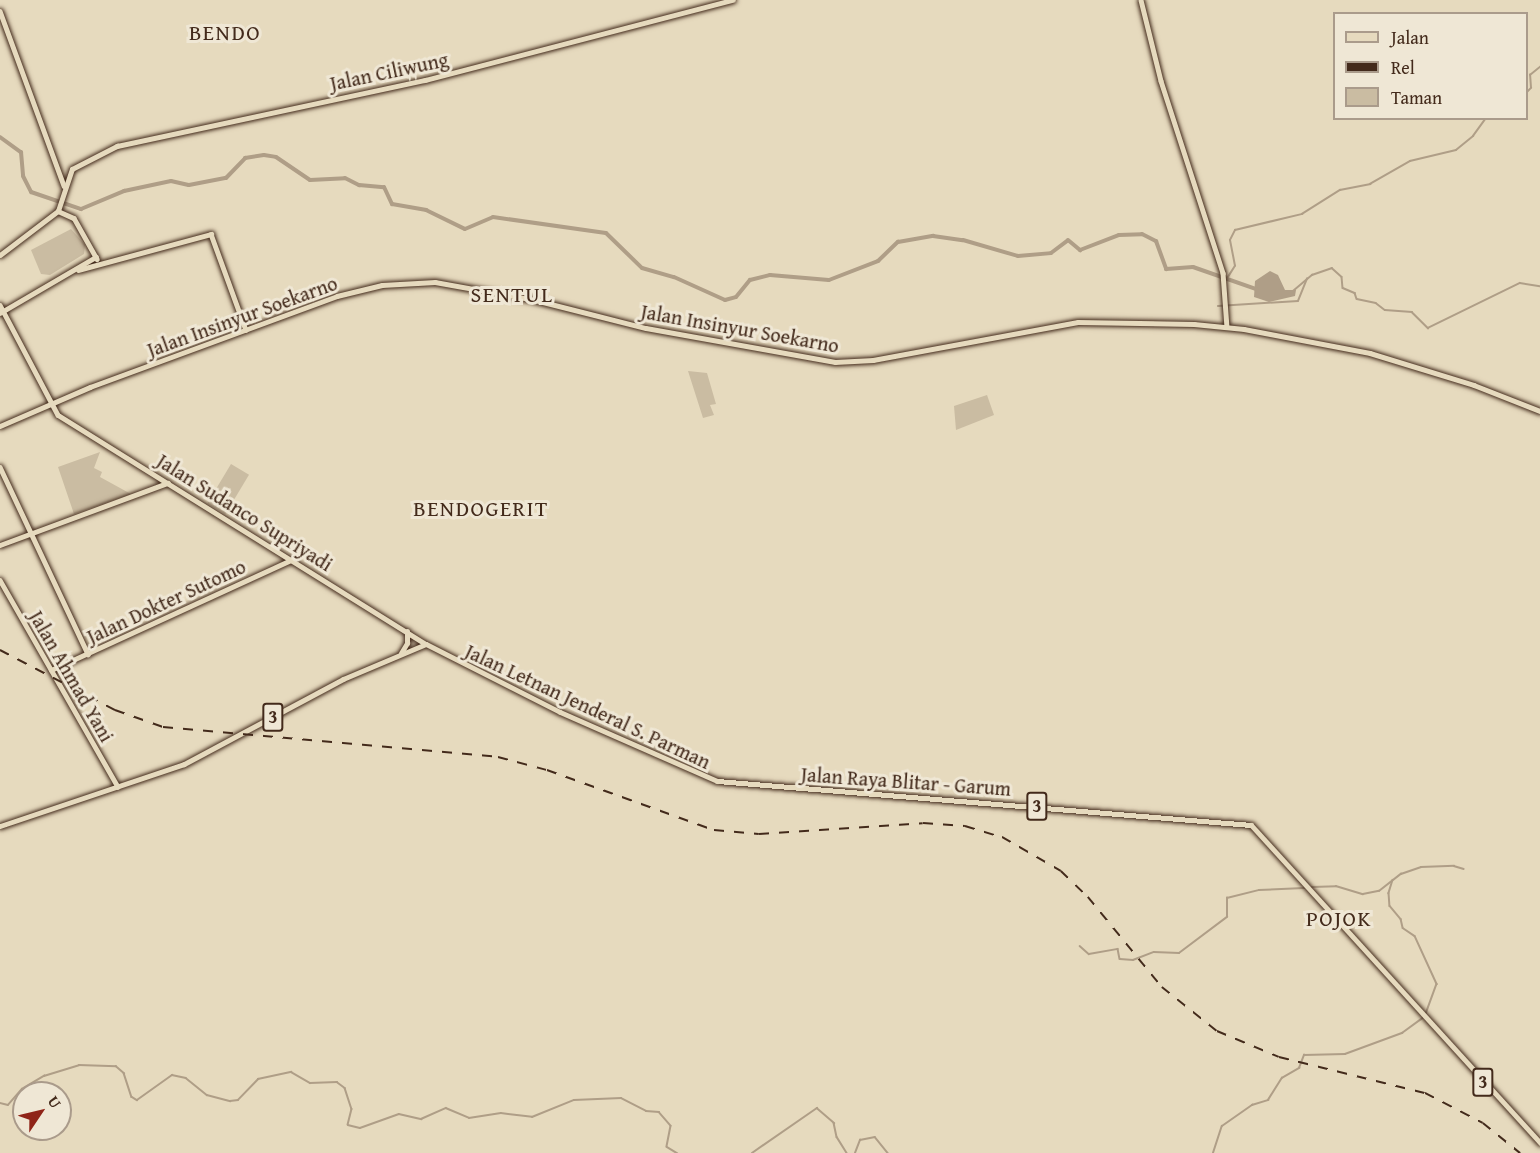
<!DOCTYPE html>
<style>
body{margin:0}
#map{position:relative;width:1540px;height:1153px;overflow:hidden;background:#e6dabe;font-family:"Gentium Book Plus",serif}
div>[style]{position:absolute}
[style*='--x']{left:calc(var(--x)*1px);top:calc(var(--y)*1px);width:calc(var(--w)*1px);rotate:calc(var(--a)*1deg)}
.green>*{inset:0;background:#cabca2;transform-origin:0 0}
.water>*{inset:0;background:#af9e87}
.stream>*{height:1.5px;margin:-0.75px;padding:0 0.75px;transform-origin:0.75px;border-radius:0.75px;background:#af9e87}
.river>*{height:4px;margin:-2px;padding:0 2px;transform-origin:2px;border-radius:2px;background:#af9e87}
.roads{filter:drop-shadow(0 0 2px #432a1b) drop-shadow(0 0 2px #432a1b)}
.major>*{height:4.5px;margin:-2.25px;padding:0 2.25px;transform-origin:2.25px;border-radius:2.25px;background:#e6dabe}
.highway>*{height:5px;margin:-2.5px;padding:0 2.5px;transform-origin:2.5px;border-radius:2.5px;background:#e6dabe}
.rail>*{height:1.5px;margin-top:-0.75px;transform-origin:0;background:repeating-linear-gradient(90deg,#432a1b 0 10px,transparent 0 20px)}
span{translate:-50% -50%;white-space:nowrap;text-align:center;line-height:1.15;-webkit-text-stroke:6px #efe7d5;paint-order:stroke}
.shield-label span{padding:2px 4px;background:#efe7d5;border:2px solid;border-radius:4px;-webkit-text-stroke-width:0}
.shield-label{font-size:18px;color:#432a1b;font-weight:700}
.street-label{font-size:20px;color:#432a1b}
.quarter-label{font-size:22px;color:#432a1b;letter-spacing:1.5px}
.legend{position:absolute;left:1333px;top:12px;width:195px;height:108px;box-sizing:border-box;background:#efe7d5;border:2px solid #aa9b8b;margin:0;padding:8px 10px;list-style:none;font-size:18px;color:#432a1b}
.legend li{display:flex;align-items:center;gap:12px;height:30px}
.legend b{width:30px;border:2px solid #aa9b8b}
.north{position:absolute;left:12px;top:1081px;width:60px;height:60px;box-sizing:border-box;background:#efe7d5;border:2px solid #aa9b8b;border-radius:50%;rotate:55deg;font-size:16px;font-weight:700;line-height:24px;text-align:center;color:#432a1b}
.north::after{content:'';display:block;margin:auto;width:21px;height:27px;background:#8f2418;clip-path:polygon(50% 0,100% 100%,50% 72%,0 100%)}
</style>
<div id="map">
<div class="green">
<div style="clip-path:polygon(71px 229px,85px 245px,84px 254px,50px 275px,41px 274px,31px 250px)"></div>
<div style="clip-path:polygon(688px 371px,707px 373px,716px 404px,710px 405px,714px 415px,703px 418px)"></div>
<div style="clip-path:polygon(987px 395px,994px 415px,956px 430px,954px 406px)"></div>
<div style="clip-path:polygon(100px 452px,94px 468px,102px 472px,100px 477px,131px 494px,74px 514px,58px 467px)"></div>
<div style="left:231px;top:464px;width:21px;height:46px;rotate:31deg"></div>
</div>
<div class="water">
<div style="clip-path:polygon(1270px 271px,1278px 275px,1285px 290px,1296px 290px,1295px 296px,1269px 302px,1254px 297px,1255px 281px)"></div>
</div>
<div class="stream">
<div style="--x:1526;--y:93;--w:7;--a:-45"></div>
<div style="--x:1531;--y:88;--w:13;--a:-94"></div>
<div style="--x:1530;--y:75;--w:13;--a:-39"></div>
<div style="--x:1228;--y:277;--w:13;--a:-58"></div>
<div style="--x:1235;--y:266;--w:26;--a:-101"></div>
<div style="--x:1230;--y:240;--w:11;--a:-63"></div>
<div style="--x:1235;--y:230;--w:69;--a:-13.4"></div>
<div style="--x:1302;--y:214;--w:45;--a:-32.3"></div>
<div style="--x:1340;--y:190;--w:31;--a:-11"></div>
<div style="--x:1370;--y:184;--w:46;--a:-29.9"></div>
<div style="--x:1410;--y:161;--w:47;--a:-13.4"></div>
<div style="--x:1456;--y:150;--w:22;--a:-39"></div>
<div style="--x:1473;--y:136;--w:22;--a:-54"></div>
<div style="--x:1293;--y:291;--w:25;--a:-40"></div>
<div style="--x:1312;--y:275;--w:21;--a:-19"></div>
<div style="--x:1332;--y:268;--w:13;--a:42"></div>
<div style="--x:1342;--y:277;--w:11;--a:85"></div>
<div style="--x:1343;--y:288;--w:13;--a:23"></div>
<div style="--x:1355;--y:293;--w:6;--a:72"></div>
<div style="--x:1357;--y:299;--w:19;--a:12"></div>
<div style="--x:1376;--y:303;--w:11;--a:38"></div>
<div style="--x:1385;--y:310;--w:27;--a:4"></div>
<div style="--x:1412;--y:312;--w:23;--a:45"></div>
<div style="--x:1428;--y:328;--w:102;--a:-26.1"></div>
<div style="--x:1520;--y:283;--w:20;--a:9"></div>
<div style="--x:1218;--y:306;--w:80;--a:-3.6"></div>
<div style="--x:1298;--y:301;--w:24;--a:-68"></div>
<div style="--x:1393;--y:880;--w:14;--a:107"></div>
<div style="--x:1389;--y:893;--w:13;--a:86"></div>
<div style="--x:1390;--y:906;--w:17;--a:50"></div>
<div style="--x:1401;--y:919;--w:9;--a:77"></div>
<div style="--x:1403;--y:928;--w:14;--a:34"></div>
<div style="--x:1415;--y:936;--w:53;--a:65.4"></div>
<div style="--x:1437;--y:984;--w:32;--a:110"></div>
<div style="--x:1312;--y:887;--w:24;--a:-2"></div>
<div style="--x:1336;--y:886;--w:28;--a:17"></div>
<div style="--x:1363;--y:894;--w:16;--a:-11"></div>
<div style="--x:1379;--y:891;--w:28;--a:-38"></div>
<div style="--x:1401;--y:874;--w:21;--a:-19"></div>
<div style="--x:1421;--y:867;--w:33;--a:-2"></div>
<div style="--x:1454;--y:866;--w:10;--a:17"></div>
<div style="--x:1080;--y:946;--w:12;--a:42"></div>
<div style="--x:1089;--y:954;--w:29;--a:-10"></div>
<div style="--x:1118;--y:949;--w:10;--a:79"></div>
<div style="--x:1120;--y:959;--w:13;--a:4"></div>
<div style="--x:1133;--y:960;--w:22;--a:-21"></div>
<div style="--x:1154;--y:952;--w:25;--a:2"></div>
<div style="--x:1179;--y:953;--w:60;--a:-36.9"></div>
<div style="--x:1227;--y:917;--w:19;--a:-90"></div>
<div style="--x:1227;--y:898;--w:33;--a:-14"></div>
<div style="--x:1259;--y:890;--w:45;--a:-2.5"></div>
<div style="--x:0;--y:1103;--w:8;--a:14"></div>
<div style="--x:8;--y:1105;--w:21;--a:-49"></div>
<div style="--x:22;--y:1089;--w:26;--a:-31"></div>
<div style="--x:44;--y:1076;--w:37;--a:-17"></div>
<div style="--x:79;--y:1065;--w:37;--a:2"></div>
<div style="--x:116;--y:1066;--w:11;--a:41"></div>
<div style="--x:124;--y:1073;--w:25;--a:72"></div>
<div style="--x:132;--y:1097;--w:6;--a:31"></div>
<div style="--x:137;--y:1100;--w:43;--a:-35.5"></div>
<div style="--x:172;--y:1075;--w:14;--a:12"></div>
<div style="--x:186;--y:1078;--w:27;--a:39"></div>
<div style="--x:207;--y:1095;--w:24;--a:15"></div>
<div style="--x:230;--y:1101;--w:8;--a:-7"></div>
<div style="--x:238;--y:1100;--w:29;--a:-46"></div>
<div style="--x:258;--y:1079;--w:34;--a:-12"></div>
<div style="--x:291;--y:1072;--w:22;--a:30"></div>
<div style="--x:310;--y:1083;--w:27;--a:-2"></div>
<div style="--x:337;--y:1082;--w:10;--a:37"></div>
<div style="--x:345;--y:1088;--w:22;--a:72"></div>
<div style="--x:352;--y:1109;--w:16;--a:104"></div>
<div style="--x:348;--y:1125;--w:12;--a:14"></div>
<div style="--x:360;--y:1128;--w:41;--a:-19.7"></div>
<div style="--x:399;--y:1114;--w:23;--a:13"></div>
<div style="--x:421;--y:1119;--w:27;--a:-24"></div>
<div style="--x:446;--y:1108;--w:25;--a:23"></div>
<div style="--x:469;--y:1118;--w:32;--a:-9"></div>
<div style="--x:501;--y:1113;--w:31;--a:7"></div>
<div style="--x:532;--y:1117;--w:45;--a:-22"></div>
<div style="--x:574;--y:1100;--w:47;--a:-2.4"></div>
<div style="--x:621;--y:1098;--w:28;--a:27"></div>
<div style="--x:646;--y:1111;--w:13;--a:4"></div>
<div style="--x:659;--y:1112;--w:18;--a:49"></div>
<div style="--x:671;--y:1126;--w:21;--a:101"></div>
<div style="--x:667;--y:1147;--w:12;--a:31"></div>
<div style="--x:752;--y:1153;--w:79;--a:-34.7"></div>
<div style="--x:817;--y:1108;--w:23;--a:41"></div>
<div style="--x:834;--y:1123;--w:14;--a:78"></div>
<div style="--x:837;--y:1137;--w:19;--a:58"></div>
<div style="--x:855;--y:1153;--w:14;--a:-69"></div>
<div style="--x:860;--y:1140;--w:15;--a:-11"></div>
<div style="--x:875;--y:1137;--w:21;--a:51"></div>
<div style="--x:1213;--y:1153;--w:28;--a:-72"></div>
<div style="--x:1222;--y:1126;--w:37;--a:-35"></div>
<div style="--x:1252;--y:1105;--w:17;--a:-17"></div>
<div style="--x:1268;--y:1100;--w:26;--a:-58"></div>
<div style="--x:1282;--y:1078;--w:20;--a:-30"></div>
<div style="--x:1299;--y:1068;--w:14;--a:-69"></div>
<div style="--x:1304;--y:1055;--w:41;--a:-1.4"></div>
<div style="--x:1345;--y:1054;--w:61;--a:-20.2"></div>
<div style="--x:1402;--y:1033;--w:26;--a:-36"></div>
</div>
<div class="river">
<div style="--x:0;--y:137;--w:26;--a:36"></div>
<div style="--x:21;--y:152;--w:24;--a:85"></div>
<div style="--x:23;--y:176;--w:18;--a:63"></div>
<div style="--x:31;--y:192;--w:53;--a:18.8"></div>
<div style="--x:81;--y:209;--w:47;--a:-22.7"></div>
<div style="--x:124;--y:191;--w:48;--a:-12"></div>
<div style="--x:171;--y:181;--w:18;--a:13"></div>
<div style="--x:189;--y:185;--w:38;--a:-11"></div>
<div style="--x:226;--y:178;--w:28;--a:-46"></div>
<div style="--x:245;--y:158;--w:19;--a:-9"></div>
<div style="--x:264;--y:155;--w:12;--a:9"></div>
<div style="--x:276;--y:157;--w:41;--a:34.1"></div>
<div style="--x:310;--y:180;--w:35;--a:-3"></div>
<div style="--x:345;--y:178;--w:16;--a:27"></div>
<div style="--x:359;--y:185;--w:25;--a:5"></div>
<div style="--x:384;--y:187;--w:19;--a:65"></div>
<div style="--x:392;--y:204;--w:35;--a:10"></div>
<div style="--x:426;--y:210;--w:43;--a:26"></div>
<div style="--x:465;--y:229;--w:30;--a:-23"></div>
<div style="--x:493;--y:217;--w:114;--a:8.1"></div>
<div style="--x:606;--y:233;--w:50;--a:44.2"></div>
<div style="--x:642;--y:268;--w:33;--a:16"></div>
<div style="--x:674;--y:277;--w:56;--a:24.3"></div>
<div style="--x:725;--y:300;--w:11;--a:-15"></div>
<div style="--x:736;--y:297;--w:22;--a:-51"></div>
<div style="--x:750;--y:280;--w:21;--a:-14"></div>
<div style="--x:770;--y:275;--w:59;--a:4.8"></div>
<div style="--x:829;--y:280;--w:53;--a:-21.2"></div>
<div style="--x:878;--y:261;--w:28;--a:-44"></div>
<div style="--x:898;--y:242;--w:36;--a:-10"></div>
<div style="--x:933;--y:236;--w:30;--a:8"></div>
<div style="--x:963;--y:240;--w:57;--a:16.2"></div>
<div style="--x:1018;--y:256;--w:33;--a:-5"></div>
<div style="--x:1051;--y:253;--w:21;--a:-37"></div>
<div style="--x:1068;--y:240;--w:16;--a:40"></div>
<div style="--x:1080;--y:250;--w:42;--a:-21"></div>
<div style="--x:1119;--y:235;--w:23;--a:-2"></div>
<div style="--x:1142;--y:234;--w:16;--a:27"></div>
<div style="--x:1156;--y:241;--w:30;--a:70"></div>
<div style="--x:1166;--y:269;--w:27;--a:-4"></div>
<div style="--x:1193;--y:267;--w:67;--a:19.2"></div>
</div>
<div class="roads">
<div class="major">
<div style="--x:1141;--y:0;--w:83;--a:76.1"></div>
<div style="--x:1161;--y:81;--w:202;--a:72.1"></div>
<div style="--x:1223;--y:273;--w:54;--a:85.8"></div>
<div style="--x:0;--y:11;--w:186;--a:69.9"></div>
<div style="--x:58;--y:211;--w:44;--a:-71.6"></div>
<div style="--x:72;--y:169;--w:51;--a:-27.1"></div>
<div style="--x:117;--y:146;--w:315;--a:-12.1"></div>
<div style="--x:425;--y:80;--w:318;--a:-14.6"></div>
<div style="--x:58;--y:211;--w:17;--a:24"></div>
<div style="--x:74;--y:218;--w:47;--a:60.7"></div>
<div style="--x:0;--y:255;--w:73;--a:-37.2"></div>
<div style="--x:78;--y:270;--w:138;--a:-15.1"></div>
<div style="--x:211;--y:234;--w:102;--a:70"></div>
<div style="--x:0;--y:305;--w:124;--a:62.2"></div>
<div style="--x:58;--y:415;--w:433;--a:31.9"></div>
<div style="--x:0;--y:313;--w:111;--a:-30.3"></div>
<div style="--x:0;--y:426;--w:98;--a:-23.4"></div>
<div style="--x:90;--y:387;--w:263;--a:-20.2"></div>
<div style="--x:337;--y:296;--w:46;--a:-13.7"></div>
<div style="--x:382;--y:285;--w:53;--a:-3.2"></div>
<div style="--x:435;--y:282;--w:102;--a:10.2"></div>
<div style="--x:535;--y:300;--w:114;--a:14.2"></div>
<div style="--x:646;--y:328;--w:192;--a:10.2"></div>
<div style="--x:835;--y:362;--w:38;--a:-3"></div>
<div style="--x:873;--y:360;--w:208;--a:-10.5"></div>
<div style="--x:1078;--y:322;--w:116;--a:1"></div>
<div style="--x:1194;--y:324;--w:50;--a:5.7"></div>
<div style="--x:1244;--y:329;--w:128;--a:10.8"></div>
<div style="--x:1370;--y:353;--w:109;--a:17.1"></div>
<div style="--x:1474;--y:385;--w:71;--a:21.5"></div>
<div style="--x:0;--y:467;--w:207;--a:64.8"></div>
<div style="--x:0;--y:545;--w:179;--a:-20.3"></div>
<div style="--x:0;--y:580;--w:238;--a:60.3"></div>
<div style="--x:51;--y:670;--w:266;--a:-24.6"></div>
</div>
<div class="highway">
<div style="--x:401;--y:653;--w:12;--a:-59"></div>
<div style="--x:407;--y:643;--w:12;--a:-90"></div>
<div style="--x:0;--y:826;--w:194;--a:-18.6"></div>
<div style="--x:184;--y:764;--w:180;--a:-28.1"></div>
<div style="--x:343;--y:679;--w:90;--a:-22.9"></div>
<div style="--x:426;--y:644;--w:150;--a:26.9"></div>
<div style="--x:560;--y:712;--w:171;--a:23.7"></div>
<div style="--x:717;--y:781;--w:536;--a:4.71"></div>
<div style="--x:1251;--y:825;--w:430;--a:47.7"></div>
</div>
</div>
<div class="rail">
<div style="--x:0;--y:650;--w:130;--a:27.6"></div>
<div style="--x:115;--y:710;--w:51;--a:19.5"></div>
<div style="--x:163;--y:727;--w:336;--a:5.1"></div>
<div style="--x:498;--y:757;--w:51;--a:14.9"></div>
<div style="--x:547;--y:770;--w:177;--a:19.8"></div>
<div style="--x:714;--y:830;--w:45;--a:5.1"></div>
<div style="--x:759;--y:834;--w:164;--a:-3.8"></div>
<div style="--x:923;--y:823;--w:42;--a:4.1"></div>
<div style="--x:965;--y:826;--w:39;--a:17"></div>
<div style="--x:1002;--y:837;--w:68;--a:30"></div>
<div style="--x:1061;--y:871;--w:37;--a:44"></div>
<div style="--x:1088;--y:897;--w:117;--a:50.6"></div>
<div style="--x:1162;--y:987;--w:70;--a:38.7"></div>
<div style="--x:1217;--y:1031;--w:67;--a:22.8"></div>
<div style="--x:1279;--y:1057;--w:150;--a:13.9"></div>
<div style="--x:1425;--y:1093;--w:65;--a:27.3"></div>
<div style="--x:1483;--y:1123;--w:48;--a:39"></div>
</div>
<div class="shield-label">
<span style="left:273px;top:717px">3</span>
<span style="left:1037px;top:806px">3</span>
<span style="left:1483px;top:1082px">3</span>
</div>
<div class="street-label">
<span style="left:389px;top:71px;rotate:-12deg">Jalan Ciliwung</span>
<span style="left:242px;top:316px;rotate:-20deg">Jalan Insinyur Soekarno</span>
<span style="left:740px;top:328px;rotate:10deg">Jalan Insinyur Soekarno</span>
<span style="left:245px;top:512px;rotate:32deg">Jalan Sudanco Supriyadi</span>
<span style="left:166px;top:601px;rotate:-25deg">Jalan Dokter Sutomo</span>
<span style="left:72px;top:676px;rotate:60deg">Jalan Ahmad Yani</span>
<span style="left:588px;top:706px;rotate:25deg">Jalan Letnan Jenderal S. Parman</span>
<span style="left:906px;top:781px;rotate:4deg">Jalan Raya Blitar - Garum</span>
</div>
<div class="quarter-label">
<span style="left:225px;top:33px">BENDO</span>
<span style="left:512px;top:295px">SENTUL</span>
<span style="left:481px;top:509px">BENDOGERIT</span>
<span style="left:1339px;top:919px">POJOK</span>
</div>
<ul class="legend">
<li><b style="height:8px;background:#e6dabe"></b>Jalan</li>
<li><b style="height:8px;background:#432a1b"></b>Rel</li>
<li><b style="height:16px;background:#cabca2"></b>Taman</li>
</ul>
<div class="north">U</div>
</div>
